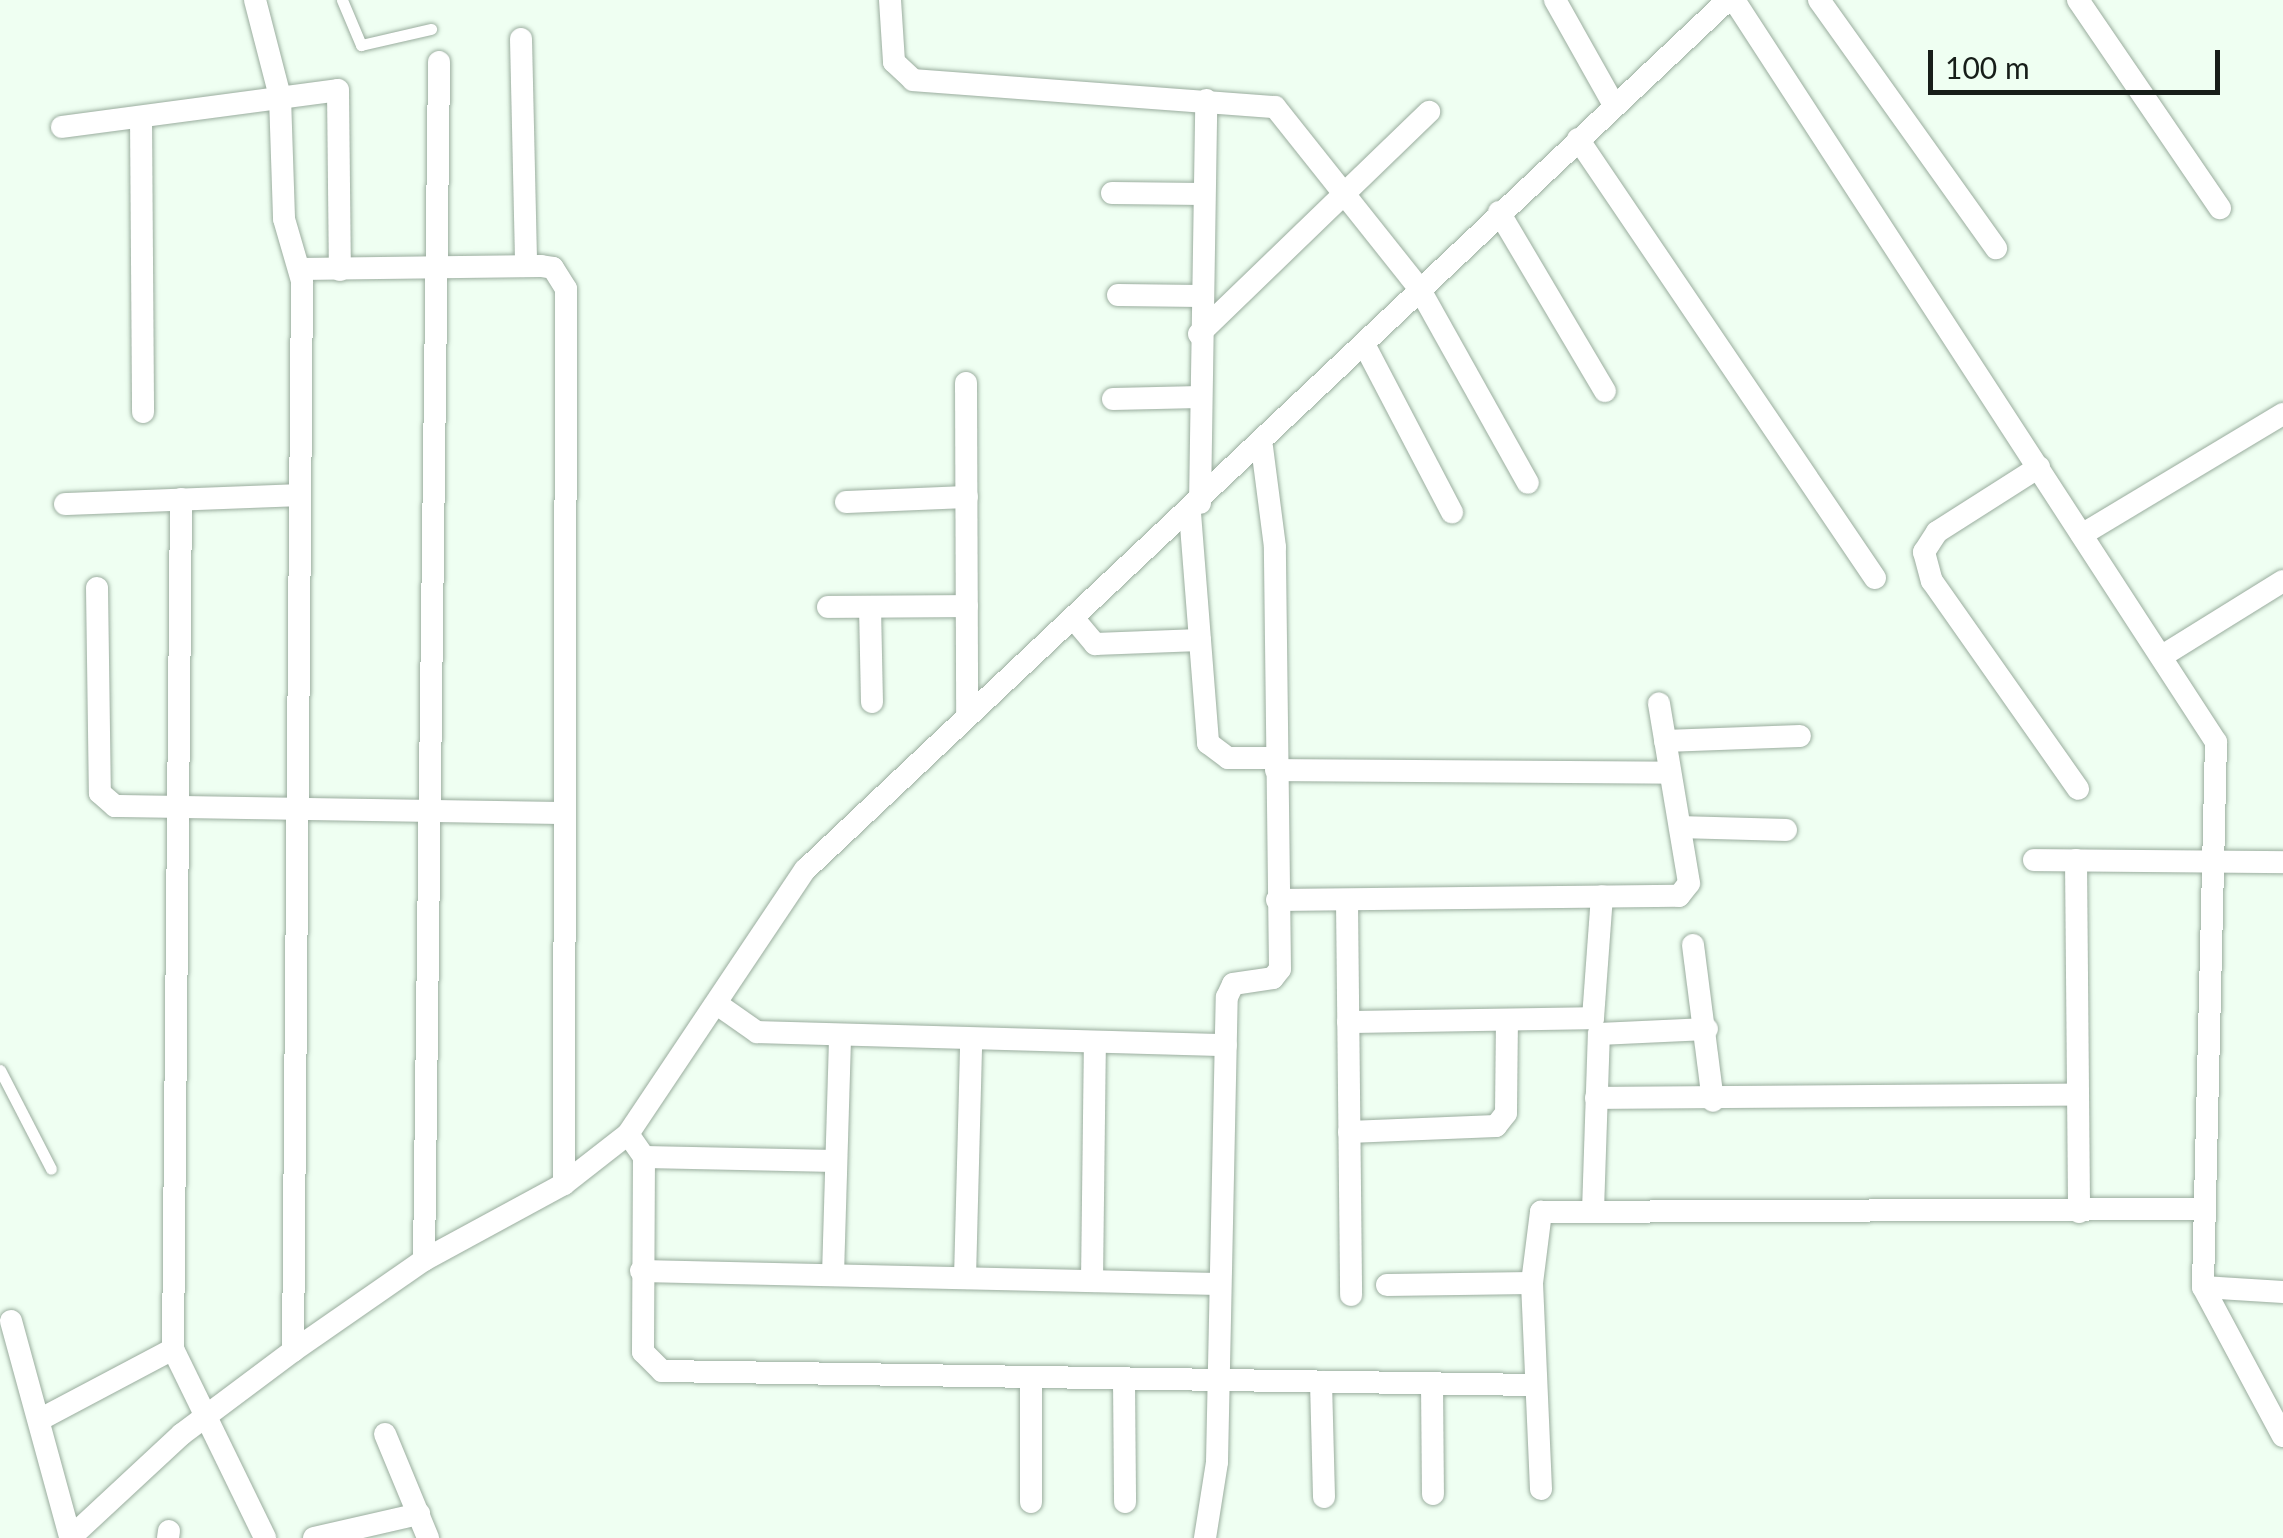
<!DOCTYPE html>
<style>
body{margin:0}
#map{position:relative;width:2283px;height:1538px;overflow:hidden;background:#effff2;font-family:Lato,sans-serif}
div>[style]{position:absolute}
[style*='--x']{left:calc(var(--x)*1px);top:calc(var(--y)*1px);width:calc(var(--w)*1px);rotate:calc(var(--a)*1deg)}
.roads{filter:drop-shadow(0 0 2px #9aad9e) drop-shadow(0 0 2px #9aad9e)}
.lane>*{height:11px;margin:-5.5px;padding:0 5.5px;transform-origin:5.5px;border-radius:5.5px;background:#fff}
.street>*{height:22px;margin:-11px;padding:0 11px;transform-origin:11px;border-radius:11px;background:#fff}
span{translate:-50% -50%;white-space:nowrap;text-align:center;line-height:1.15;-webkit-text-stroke:10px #effff2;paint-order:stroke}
.scale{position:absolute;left:1928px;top:50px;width:292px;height:45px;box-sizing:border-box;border:5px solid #171e19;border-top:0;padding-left:12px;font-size:30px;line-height:35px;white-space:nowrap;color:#171e19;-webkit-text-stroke:8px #effff2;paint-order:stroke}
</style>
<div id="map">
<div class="roads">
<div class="lane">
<div style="--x:342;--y:0;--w:49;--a:67.1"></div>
<div style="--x:361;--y:45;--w:72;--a:-12.9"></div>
<div style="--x:0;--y:1070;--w:111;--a:62.7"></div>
</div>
<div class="street">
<div style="--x:255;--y:0;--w:100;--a:75.5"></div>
<div style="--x:280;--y:97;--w:122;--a:88.1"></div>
<div style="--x:284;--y:219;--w:65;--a:73.8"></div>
<div style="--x:302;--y:281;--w:1070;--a:90.48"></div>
<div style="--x:890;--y:0;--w:62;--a:86.3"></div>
<div style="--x:894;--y:62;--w:26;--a:43"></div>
<div style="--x:913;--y:80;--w:363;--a:4.3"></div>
<div style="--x:1275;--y:107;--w:231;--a:51.5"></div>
<div style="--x:1419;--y:288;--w:223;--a:60.8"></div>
<div style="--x:1555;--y:0;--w:120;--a:60.7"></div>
<div style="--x:1734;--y:0;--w:885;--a:56.99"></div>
<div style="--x:2216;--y:742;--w:545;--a:91.37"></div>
<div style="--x:2203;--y:1287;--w:80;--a:3.6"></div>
<div style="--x:1819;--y:0;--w:305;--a:54.5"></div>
<div style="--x:2078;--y:0;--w:252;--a:55.7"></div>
<div style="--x:521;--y:39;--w:227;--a:88.7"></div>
<div style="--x:141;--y:117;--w:295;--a:89.6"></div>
<div style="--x:62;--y:127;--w:278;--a:-7.6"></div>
<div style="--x:338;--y:90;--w:180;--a:89.4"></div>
<div style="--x:1578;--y:139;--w:530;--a:55.92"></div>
<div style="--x:1112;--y:193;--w:91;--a:0.6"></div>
<div style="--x:1499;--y:212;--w:208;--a:59.4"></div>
<div style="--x:300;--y:269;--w:241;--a:-0.7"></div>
<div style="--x:541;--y:266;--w:12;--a:9"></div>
<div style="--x:553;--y:268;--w:25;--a:58"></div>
<div style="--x:566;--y:289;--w:895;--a:90.13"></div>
<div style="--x:1118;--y:295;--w:82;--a:0.7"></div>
<div style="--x:1199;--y:334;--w:320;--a:-44"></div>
<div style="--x:1364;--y:344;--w:190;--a:62.4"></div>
<div style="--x:966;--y:383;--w:333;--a:89.8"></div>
<div style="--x:1113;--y:399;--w:87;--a:-1.3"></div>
<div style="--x:2039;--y:467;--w:121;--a:147.5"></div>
<div style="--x:1937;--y:532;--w:24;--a:123"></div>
<div style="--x:1924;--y:552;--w:30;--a:75"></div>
<div style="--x:1932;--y:581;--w:254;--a:54.9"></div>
<div style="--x:181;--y:499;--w:850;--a:90.54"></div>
<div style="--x:173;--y:1349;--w:210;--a:64"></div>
<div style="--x:846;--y:502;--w:121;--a:-2.4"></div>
<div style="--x:1200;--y:503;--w:403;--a:-89.1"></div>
<div style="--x:65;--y:504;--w:232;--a:-2.2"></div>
<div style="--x:1190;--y:513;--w:231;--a:85.5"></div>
<div style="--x:1208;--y:743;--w:25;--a:37"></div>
<div style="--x:1228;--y:758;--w:48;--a:0"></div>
<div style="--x:2083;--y:534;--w:233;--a:-31"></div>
<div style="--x:97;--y:588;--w:205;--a:89.2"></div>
<div style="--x:100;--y:793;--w:20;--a:41"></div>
<div style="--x:115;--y:806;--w:450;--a:0.9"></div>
<div style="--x:828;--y:607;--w:139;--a:-0.4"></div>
<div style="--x:870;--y:607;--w:95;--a:88.8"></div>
<div style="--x:1074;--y:619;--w:33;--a:50"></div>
<div style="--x:1095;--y:644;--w:105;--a:-2.2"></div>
<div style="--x:2162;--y:656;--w:142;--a:-31.8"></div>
<div style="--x:1665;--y:741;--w:135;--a:-2.1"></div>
<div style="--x:1276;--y:770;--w:394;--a:0.4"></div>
<div style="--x:1680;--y:827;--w:106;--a:1.6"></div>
<div style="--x:2034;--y:860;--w:249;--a:0.5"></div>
<div style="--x:2076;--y:860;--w:352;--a:89.5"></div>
<div style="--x:1277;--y:900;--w:402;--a:-0.6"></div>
<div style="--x:1679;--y:896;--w:16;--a:-52"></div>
<div style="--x:1689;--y:883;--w:182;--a:-99.5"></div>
<div style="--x:1347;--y:901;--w:394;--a:89.4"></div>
<div style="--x:1693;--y:945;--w:157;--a:82.7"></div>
<div style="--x:717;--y:1004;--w:49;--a:35"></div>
<div style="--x:757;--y:1032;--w:469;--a:1.6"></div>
<div style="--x:1348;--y:1022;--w:245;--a:-0.9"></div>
<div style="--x:1593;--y:1018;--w:122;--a:-85.8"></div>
<div style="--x:1596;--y:1098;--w:480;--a:-0.4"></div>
<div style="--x:1349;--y:1132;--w:147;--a:-2.3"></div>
<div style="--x:1496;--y:1126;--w:16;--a:-52"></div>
<div style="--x:1506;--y:1113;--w:89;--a:-89.4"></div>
<div style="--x:628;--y:1134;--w:28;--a:55"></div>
<div style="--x:644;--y:1157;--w:195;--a:90.3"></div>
<div style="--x:643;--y:1352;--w:27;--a:45"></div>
<div style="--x:662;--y:1371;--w:873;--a:0.92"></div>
<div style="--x:644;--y:1157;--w:192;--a:1.2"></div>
<div style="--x:1593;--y:1211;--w:177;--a:-88.1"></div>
<div style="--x:1599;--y:1034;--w:108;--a:-2.7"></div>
<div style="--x:424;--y:1260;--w:1198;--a:-89.28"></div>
<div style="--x:641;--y:1271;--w:577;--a:1.29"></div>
<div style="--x:833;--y:1275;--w:237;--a:-88.3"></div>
<div style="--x:965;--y:1278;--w:236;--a:-88.5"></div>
<div style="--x:1092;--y:1281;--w:237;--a:-89.3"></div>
<div style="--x:1387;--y:1285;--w:145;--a:-0.8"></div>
<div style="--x:2203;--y:1287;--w:169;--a:61.8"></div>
<div style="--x:11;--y:1321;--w:223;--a:74.7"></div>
<div style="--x:1124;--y:1380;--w:122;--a:89.5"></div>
<div style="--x:1321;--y:1382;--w:115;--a:88.5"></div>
<div style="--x:1432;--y:1384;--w:110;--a:89.5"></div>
<div style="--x:39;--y:1420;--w:152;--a:-27.9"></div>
<div style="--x:385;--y:1434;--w:113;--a:67.5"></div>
<div style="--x:1541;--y:1489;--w:206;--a:-92.5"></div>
<div style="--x:1532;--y:1283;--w:72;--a:-82.8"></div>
<div style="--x:1541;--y:1212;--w:664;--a:-0.26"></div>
<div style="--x:1031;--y:1502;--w:124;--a:-90"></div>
<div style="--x:70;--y:1538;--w:153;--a:-42.9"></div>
<div style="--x:182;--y:1434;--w:139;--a:-36.8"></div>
<div style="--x:293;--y:1351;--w:160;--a:-34.8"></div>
<div style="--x:424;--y:1260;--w:159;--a:-28.5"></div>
<div style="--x:564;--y:1184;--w:81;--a:-38"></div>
<div style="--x:628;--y:1134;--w:318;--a:-56.2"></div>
<div style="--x:805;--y:870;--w:1268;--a:-43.31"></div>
<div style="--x:168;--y:1538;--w:7;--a:-82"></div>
<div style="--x:314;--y:1538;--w:108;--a:-12.9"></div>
<div style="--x:1205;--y:1538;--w:77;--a:-81"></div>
<div style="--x:1217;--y:1462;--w:465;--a:-88.8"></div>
<div style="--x:1227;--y:997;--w:14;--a:-65"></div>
<div style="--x:1233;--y:984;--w:40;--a:-8.5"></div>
<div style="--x:1273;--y:978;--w:11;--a:-52"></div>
<div style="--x:1280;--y:969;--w:422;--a:-90.7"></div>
<div style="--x:1275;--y:547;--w:101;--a:-97.4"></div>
</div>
</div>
<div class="scale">100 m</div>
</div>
